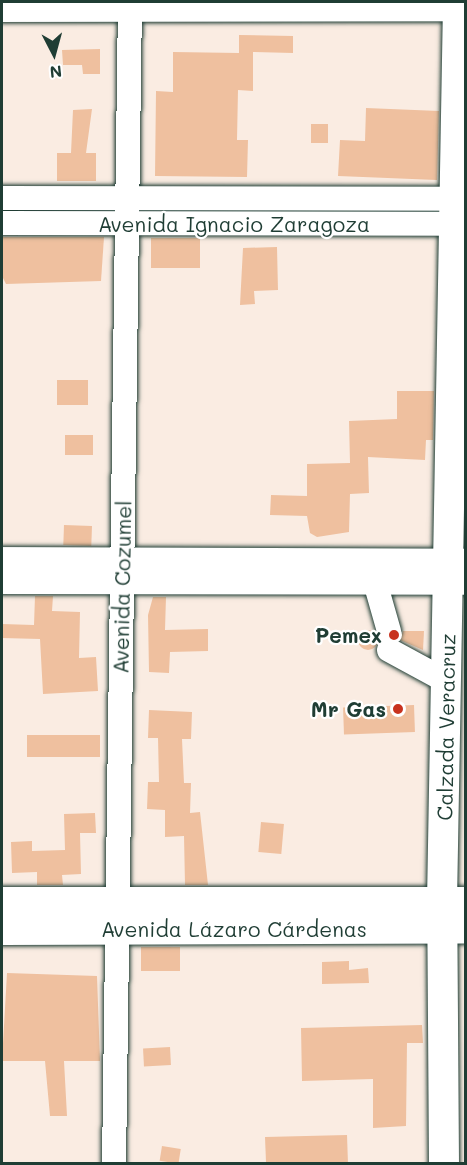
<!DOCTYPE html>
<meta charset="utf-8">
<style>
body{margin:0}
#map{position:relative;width:467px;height:1165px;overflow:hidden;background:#faece2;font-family:Mali,sans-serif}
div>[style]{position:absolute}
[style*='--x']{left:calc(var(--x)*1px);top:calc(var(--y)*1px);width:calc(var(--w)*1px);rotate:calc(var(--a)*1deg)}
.building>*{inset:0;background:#efc09f;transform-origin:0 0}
.round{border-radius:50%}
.roads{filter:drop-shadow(0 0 2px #1f3d34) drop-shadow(0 0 2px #1f3d34)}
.minor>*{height:24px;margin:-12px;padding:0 12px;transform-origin:12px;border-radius:12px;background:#fff}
.major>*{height:30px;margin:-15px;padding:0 15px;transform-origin:15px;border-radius:15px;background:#fff}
.dots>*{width:16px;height:16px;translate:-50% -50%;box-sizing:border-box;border:3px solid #fff;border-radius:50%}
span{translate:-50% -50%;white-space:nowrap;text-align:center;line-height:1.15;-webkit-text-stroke:4.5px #fff;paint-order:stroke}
.street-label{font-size:21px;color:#1f3d34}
.poi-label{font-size:21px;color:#1f3d34;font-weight:700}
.right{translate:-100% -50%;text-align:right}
.frame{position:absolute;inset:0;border:3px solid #1f3d34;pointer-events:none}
.north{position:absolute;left:24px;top:24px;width:60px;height:60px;-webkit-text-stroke:4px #fff;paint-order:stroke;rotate:174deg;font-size:16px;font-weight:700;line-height:24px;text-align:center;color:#1f3d34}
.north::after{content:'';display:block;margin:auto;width:21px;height:27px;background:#1f3d34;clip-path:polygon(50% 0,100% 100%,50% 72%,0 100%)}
</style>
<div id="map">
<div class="building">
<div style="clip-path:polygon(239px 35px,293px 36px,293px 53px,253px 52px,253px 91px,238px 90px,237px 140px,248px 140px,247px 177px,155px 176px,156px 91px,173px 92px,173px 52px,239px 53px)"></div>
<div style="clip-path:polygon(100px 49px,100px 74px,83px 74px,82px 65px,63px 65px,62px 50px)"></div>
<div style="clip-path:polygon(366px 108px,439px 111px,437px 180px,338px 176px,340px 140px,365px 141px)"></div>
<div style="clip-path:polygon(92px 109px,86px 153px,96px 153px,96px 181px,57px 181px,57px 153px,71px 153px,73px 110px)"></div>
<div style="left:311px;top:124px;width:17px;height:19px"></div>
<div style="clip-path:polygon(2px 237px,104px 237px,101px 281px,6px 284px,2px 276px)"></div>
<div style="left:200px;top:238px;width:30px;height:49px;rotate:90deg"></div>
<div style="clip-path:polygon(277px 247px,278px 290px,254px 291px,255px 304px,240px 305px,243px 248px)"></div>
<div style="left:57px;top:380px;width:31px;height:25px"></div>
<div style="clip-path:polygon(397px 391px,434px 391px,433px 440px,426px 440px,425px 460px,368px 457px,369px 493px,350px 494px,349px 532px,317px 537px,310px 533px,307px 516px,270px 515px,271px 495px,307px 496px,307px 464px,350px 463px,349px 421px,397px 419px)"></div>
<div style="left:65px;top:435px;width:28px;height:20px"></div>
<div style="left:64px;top:525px;width:28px;height:20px;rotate:2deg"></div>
<div style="clip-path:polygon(35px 596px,53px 596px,52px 611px,80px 612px,79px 658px,96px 657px,98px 691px,43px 694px,40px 639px,2px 638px,2px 624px,34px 625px)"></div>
<div style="clip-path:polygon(153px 597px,166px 597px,165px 630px,208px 629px,208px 651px,170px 652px,169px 673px,149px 672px,148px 615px)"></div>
<div class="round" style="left:358px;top:630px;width:20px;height:20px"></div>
<div style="clip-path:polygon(403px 631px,424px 631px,423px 650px,400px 640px)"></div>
<div style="left:414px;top:705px;width:27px;height:71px;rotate:88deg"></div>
<div style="clip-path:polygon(149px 710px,192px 712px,191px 739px,182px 739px,184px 783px,191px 783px,190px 813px,200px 812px,208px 885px,185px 885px,184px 836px,165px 837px,165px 810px,147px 809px,148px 782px,159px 782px,158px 738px,148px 738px)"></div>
<div style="left:27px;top:735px;width:73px;height:22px"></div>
<div style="clip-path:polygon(95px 813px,96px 833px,80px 833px,81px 874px,62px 875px,63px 885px,37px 885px,37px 872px,12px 873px,11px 842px,32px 841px,32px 851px,65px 850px,64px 814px)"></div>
<div style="left:261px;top:822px;width:23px;height:30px;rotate:5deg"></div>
<div style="left:180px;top:947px;width:24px;height:39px;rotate:90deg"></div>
<div style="clip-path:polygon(349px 961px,349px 970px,368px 968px,369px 983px,322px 984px,322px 962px)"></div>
<div style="clip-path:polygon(7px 973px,97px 976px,100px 1061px,64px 1061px,67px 1116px,50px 1116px,45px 1061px,2px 1061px)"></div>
<div style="clip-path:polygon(422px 1025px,423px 1043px,407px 1043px,406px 1126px,373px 1128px,373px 1079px,302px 1081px,301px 1028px)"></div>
<div style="left:170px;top:1047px;width:18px;height:27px;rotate:87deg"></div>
<div style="clip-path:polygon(347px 1135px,348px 1164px,266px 1162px,265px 1137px)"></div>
<div style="left:162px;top:1146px;width:19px;height:15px;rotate:9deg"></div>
</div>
<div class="roads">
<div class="minor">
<div style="--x:2;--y:10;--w:464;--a:-0.1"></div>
<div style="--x:2;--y:198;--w:464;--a:0.1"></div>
<div style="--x:2;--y:223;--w:464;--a:0.1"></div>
<div style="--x:2;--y:559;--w:464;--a:0.2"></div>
<div style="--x:371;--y:568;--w:66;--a:74.1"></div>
<div style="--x:2;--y:582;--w:464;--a:0.1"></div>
<div style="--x:389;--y:650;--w:65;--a:28.5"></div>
<div style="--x:114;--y:1164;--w:1154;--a:-89.21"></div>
</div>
<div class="major">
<div style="--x:2;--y:902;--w:464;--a:0"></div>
<div style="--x:2;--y:930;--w:464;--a:-0.2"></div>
<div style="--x:444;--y:1164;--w:262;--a:-90.4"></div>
<div style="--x:442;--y:902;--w:900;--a:-88.98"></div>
</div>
</div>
<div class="dots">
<div style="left:394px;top:635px;background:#c8321e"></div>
<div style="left:398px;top:709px;background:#c8321e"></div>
</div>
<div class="street-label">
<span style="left:234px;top:224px">Avenida Ignacio Zaragoza</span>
<span style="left:122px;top:587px;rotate:-89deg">Avenida Cozumel</span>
<span style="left:446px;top:727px;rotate:-89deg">Calzada Veracruz</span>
<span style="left:234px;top:929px">Avenida Lázaro Cárdenas</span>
</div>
<div class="poi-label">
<span class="right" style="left:382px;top:635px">Pemex</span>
<span class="right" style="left:386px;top:709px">Mr Gas</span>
</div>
<div class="frame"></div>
<div class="north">N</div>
</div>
